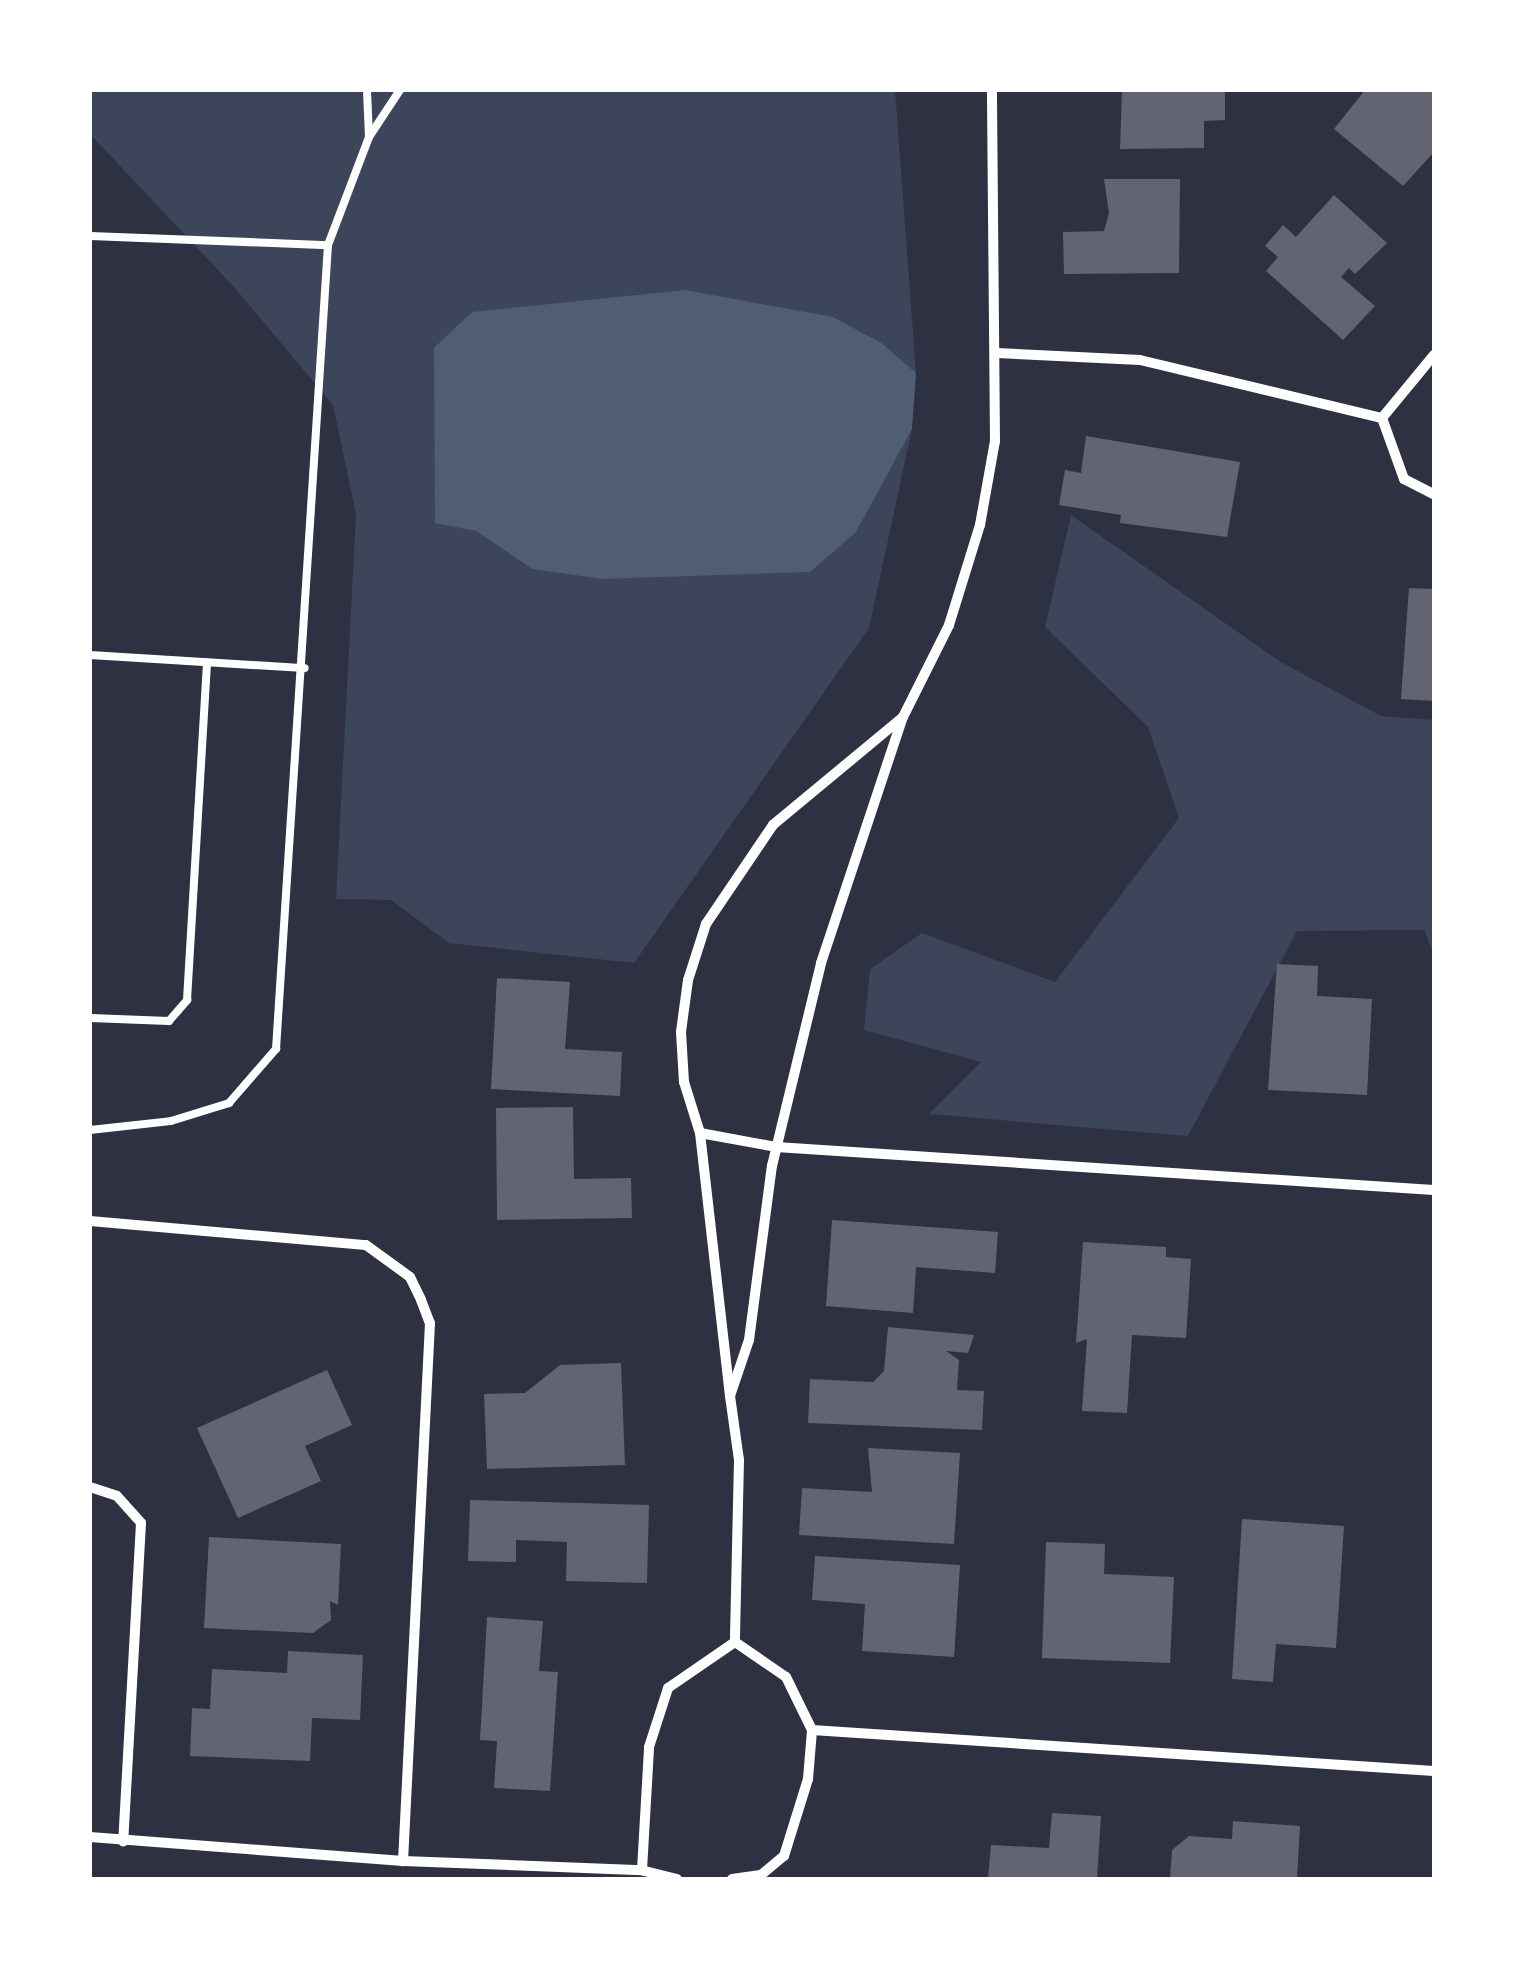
<!DOCTYPE html>
<style>
body{margin:0}
#map{position:relative;width:1524px;height:1969px;overflow:hidden;background:#2d3142;font-family:"Fira Sans Condensed",sans-serif}
div>[style]{position:absolute}
[style*='--x']{left:calc(var(--x)*1px);top:calc(var(--y)*1px);width:calc(var(--w)*1px);rotate:calc(var(--a)*1deg)}
.green>*{inset:0;background:#3c4559}
.water>*{inset:0;background:#4f5d75}
.building>*{inset:0;background:#626471}
.service>*{height:8px;margin:-4px;padding:0 4px;transform-origin:4px;border-radius:4px;background:#fff}
.minor>*{height:10px;margin:-5px;padding:0 5px;transform-origin:5px;border-radius:5px;background:#fff}
span{translate:-50% -50%;white-space:nowrap;text-align:center;line-height:1.15;-webkit-text-stroke:8px #fff;paint-order:stroke}
.frame{position:absolute;inset:0;border:92px solid #fff;pointer-events:none}
</style>
<div id="map">
<div class="green">
<div style="clip-path:polygon(90px 90px,895px 90px,916px 373px,883px 344px,476px 531px,532px 569px,601px 579px,888px 471px,912px 429px,869px 628px,634px 963px,449px 943px,391px 900px,336px 899px,356px 514px,333px 405px,234px 287px,90px 134px)"></div>
<div style="clip-path:polygon(1071px 515px,1279px 661px,1381px 716px,1434px 720px,1434px 955px,1424px 930px,1297px 931px,1188px 1136px,929px 1114px,981px 1062px,864px 1030px,870px 969px,922px 933px,1055px 982px,1179px 818px,1148px 727px,1045px 627px)"></div>
</div>
<div class="water">
<div style="clip-path:polygon(685px 290px,833px 317px,883px 344px,916px 373px,912px 429px,856px 532px,810px 572px,601px 579px,532px 569px,476px 531px,435px 523px,434px 348px,472px 312px)"></div>
</div>
<div class="building">
<div style="clip-path:polygon(1122px 90px,1225px 90px,1225px 120px,1204px 121px,1204px 148px,1120px 149px)"></div>
<div style="clip-path:polygon(1365px 90px,1434px 92px,1434px 152px,1403px 186px,1334px 129px)"></div>
<div style="clip-path:polygon(1104px 179px,1180px 179px,1179px 273px,1064px 274px,1063px 232px,1104px 231px,1109px 213px)"></div>
<div style="clip-path:polygon(1334px 195px,1387px 243px,1355px 274px,1349px 268px,1341px 277px,1375px 306px,1343px 340px,1266px 271px,1278px 257px,1265px 246px,1283px 225px,1296px 237px)"></div>
<div style="clip-path:polygon(1086px 436px,1240px 462px,1227px 537px,1120px 523px,1121px 515px,1059px 505px,1065px 470px,1081px 473px)"></div>
<div style="clip-path:polygon(1409px 588px,1434px 589px,1434px 701px,1401px 699px)"></div>
<div style="clip-path:polygon(1277px 964px,1318px 966px,1317px 996px,1372px 999px,1367px 1095px,1268px 1090px)"></div>
<div style="clip-path:polygon(497px 978px,570px 982px,565px 1049px,622px 1052px,620px 1096px,491px 1089px)"></div>
<div style="clip-path:polygon(573px 1107px,574px 1179px,631px 1178px,632px 1218px,497px 1220px,496px 1108px)"></div>
<div style="clip-path:polygon(832px 1220px,998px 1232px,995px 1273px,916px 1267px,913px 1313px,826px 1306px)"></div>
<div style="clip-path:polygon(1083px 1242px,1166px 1247px,1166px 1257px,1191px 1259px,1186px 1338px,1132px 1335px,1127px 1413px,1082px 1411px,1087px 1339px,1076px 1343px)"></div>
<div style="clip-path:polygon(888px 1327px,974px 1335px,968px 1353px,946px 1351px,959px 1360px,957px 1390px,984px 1391px,982px 1430px,808px 1423px,810px 1379px,873px 1382px,884px 1371px)"></div>
<div style="clip-path:polygon(621px 1363px,625px 1465px,487px 1469px,484px 1394px,525px 1393px,560px 1365px)"></div>
<div style="clip-path:polygon(327px 1370px,352px 1425px,305px 1446px,321px 1481px,238px 1518px,197px 1428px)"></div>
<div style="clip-path:polygon(868px 1448px,960px 1453px,954px 1544px,799px 1535px,802px 1488px,872px 1492px)"></div>
<div style="clip-path:polygon(470px 1500px,649px 1505px,647px 1583px,566px 1581px,567px 1542px,516px 1540px,516px 1562px,468px 1561px)"></div>
<div style="clip-path:polygon(1242px 1519px,1344px 1526px,1336px 1648px,1276px 1644px,1273px 1682px,1232px 1679px)"></div>
<div style="clip-path:polygon(209px 1537px,341px 1544px,338px 1605px,330px 1601px,331px 1620px,313px 1633px,204px 1628px)"></div>
<div style="clip-path:polygon(1046px 1542px,1105px 1544px,1104px 1574px,1174px 1577px,1170px 1663px,1042px 1658px)"></div>
<div style="clip-path:polygon(815px 1556px,960px 1565px,954px 1657px,862px 1651px,865px 1604px,812px 1600px)"></div>
<div style="clip-path:polygon(487px 1617px,543px 1621px,539px 1671px,558px 1672px,550px 1791px,494px 1788px,497px 1741px,480px 1740px)"></div>
<div style="clip-path:polygon(288px 1651px,363px 1655px,360px 1720px,312px 1718px,310px 1761px,190px 1756px,192px 1708px,210px 1709px,212px 1669px,287px 1673px)"></div>
<div style="clip-path:polygon(1052px 1813px,1101px 1816px,1097px 1879px,988px 1879px,991px 1845px,1049px 1848px)"></div>
<div style="clip-path:polygon(1233px 1821px,1300px 1826px,1297px 1879px,1170px 1879px,1172px 1850px,1189px 1836px,1232px 1839px)"></div>
</div>
<div class="service">
<div style="--x:367;--y:90;--w:47;--a:87.6"></div>
<div style="--x:90;--y:236;--w:238;--a:2.2"></div>
<div style="--x:90;--y:655;--w:215;--a:3.5"></div>
<div style="--x:90;--y:1018;--w:79;--a:2.2"></div>
<div style="--x:169;--y:1021;--w:28;--a:-49"></div>
<div style="--x:187;--y:1000;--w:338;--a:-86.6"></div>
<div style="--x:90;--y:1130;--w:81;--a:-6.3"></div>
<div style="--x:171;--y:1121;--w:61;--a:-17.2"></div>
<div style="--x:229;--y:1103;--w:72;--a:-49"></div>
<div style="--x:276;--y:1049;--w:806;--a:-86.3"></div>
<div style="--x:328;--y:245;--w:116;--a:-69.2"></div>
<div style="--x:369;--y:137;--w:56;--a:-56.6"></div>
</div>
<div class="minor">
<div style="--x:996;--y:353;--w:144;--a:2.8"></div>
<div style="--x:1140;--y:360;--w:249;--a:13.5"></div>
<div style="--x:1382;--y:418;--w:65;--a:70.2"></div>
<div style="--x:1404;--y:479;--w:34;--a:27"></div>
<div style="--x:1382;--y:418;--w:82;--a:-50.5"></div>
<div style="--x:903;--y:717;--w:103;--a:-63.4"></div>
<div style="--x:949;--y:625;--w:105;--a:-72.8"></div>
<div style="--x:980;--y:525;--w:85;--a:-79.9"></div>
<div style="--x:995;--y:441;--w:351;--a:-90.5"></div>
<div style="--x:700;--y:1133;--w:77;--a:10.4"></div>
<div style="--x:776;--y:1147;--w:659;--a:3.74"></div>
<div style="--x:90;--y:1221;--w:277;--a:5"></div>
<div style="--x:366;--y:1245;--w:54;--a:36"></div>
<div style="--x:410;--y:1277;--w:25;--a:64"></div>
<div style="--x:421;--y:1300;--w:25;--a:69"></div>
<div style="--x:430;--y:1323;--w:539;--a:92.87"></div>
<div style="--x:730;--y:1396;--w:59;--a:-71.3"></div>
<div style="--x:749;--y:1340;--w:176;--a:-82.5"></div>
<div style="--x:772;--y:1166;--w:209;--a:-76.4"></div>
<div style="--x:821;--y:963;--w:259;--a:-71.6"></div>
<div style="--x:903;--y:717;--w:169;--a:140.3"></div>
<div style="--x:773;--y:825;--w:120;--a:124.1"></div>
<div style="--x:706;--y:924;--w:59;--a:107.8"></div>
<div style="--x:688;--y:980;--w:52;--a:97.7"></div>
<div style="--x:681;--y:1032;--w:50;--a:86.6"></div>
<div style="--x:684;--y:1082;--w:53;--a:72.6"></div>
<div style="--x:700;--y:1133;--w:265;--a:83.5"></div>
<div style="--x:730;--y:1396;--w:65;--a:82"></div>
<div style="--x:739;--y:1460;--w:182;--a:91.3"></div>
<div style="--x:90;--y:1487;--w:28;--a:18"></div>
<div style="--x:117;--y:1496;--w:36;--a:48"></div>
<div style="--x:141;--y:1523;--w:319;--a:93.2"></div>
<div style="--x:812;--y:1730;--w:623;--a:3.77"></div>
<div style="--x:90;--y:1837;--w:314;--a:4.4"></div>
<div style="--x:403;--y:1861;--w:239;--a:2.2"></div>
<div style="--x:677;--y:1879;--w:36;--a:-166"></div>
<div style="--x:642;--y:1870;--w:123;--a:-86.7"></div>
<div style="--x:649;--y:1747;--w:62;--a:-72.1"></div>
<div style="--x:668;--y:1688;--w:81;--a:-34.5"></div>
<div style="--x:732;--y:1879;--w:29;--a:-8"></div>
<div style="--x:761;--y:1875;--w:30;--a:-40"></div>
<div style="--x:784;--y:1856;--w:81;--a:-72.7"></div>
<div style="--x:808;--y:1779;--w:49;--a:-85.3"></div>
<div style="--x:812;--y:1730;--w:59;--a:-116.1"></div>
<div style="--x:786;--y:1677;--w:62;--a:-145.5"></div>
</div>
<div class="frame"></div>
</div>
